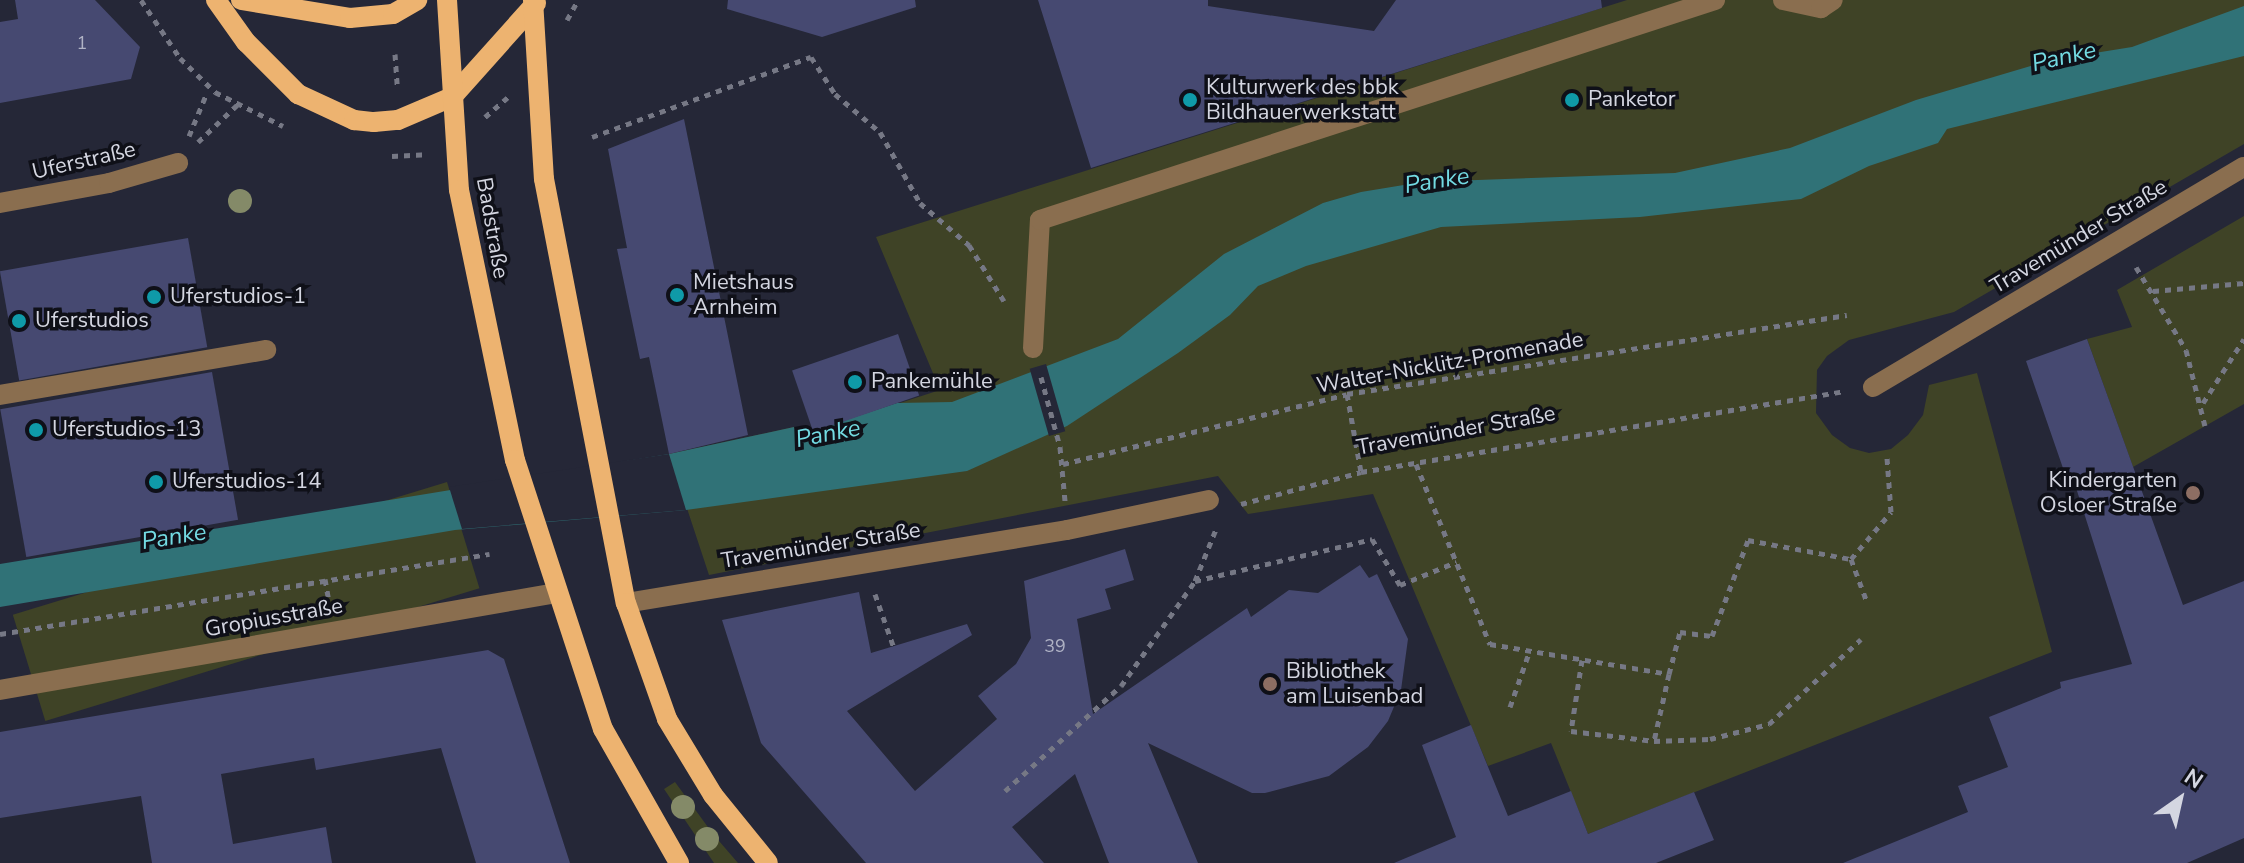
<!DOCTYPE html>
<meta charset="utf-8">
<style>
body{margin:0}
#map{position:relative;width:2244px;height:863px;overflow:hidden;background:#252737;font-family:"Nunito Sans",sans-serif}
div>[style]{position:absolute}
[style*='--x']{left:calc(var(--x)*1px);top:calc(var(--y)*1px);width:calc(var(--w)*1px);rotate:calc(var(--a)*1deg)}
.green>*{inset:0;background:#3f4326;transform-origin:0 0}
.water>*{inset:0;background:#307277}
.pier>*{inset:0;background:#252737;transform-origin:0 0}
.building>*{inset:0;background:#464971;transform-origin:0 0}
.path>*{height:5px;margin-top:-2.5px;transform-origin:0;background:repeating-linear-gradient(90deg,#767885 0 6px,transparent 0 12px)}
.minor>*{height:20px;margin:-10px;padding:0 10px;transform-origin:10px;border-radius:10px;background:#8a6e4f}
.major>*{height:20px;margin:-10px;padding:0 10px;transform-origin:10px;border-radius:10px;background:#edb370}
.trees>*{width:24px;height:24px;margin:-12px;border-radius:50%;background:#848a68}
.dots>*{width:22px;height:22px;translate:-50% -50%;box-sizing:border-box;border:4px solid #0f1018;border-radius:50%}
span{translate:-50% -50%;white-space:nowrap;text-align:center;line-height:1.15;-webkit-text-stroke:7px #0f1018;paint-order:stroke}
.number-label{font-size:18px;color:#b0b3c5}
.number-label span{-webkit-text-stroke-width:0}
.poi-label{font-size:22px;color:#d4d6e1}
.left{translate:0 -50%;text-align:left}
.right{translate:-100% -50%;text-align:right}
.street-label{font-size:22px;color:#d4d6e1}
.water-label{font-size:24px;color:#73dae2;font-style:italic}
.north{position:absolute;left:2140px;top:759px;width:80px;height:80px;-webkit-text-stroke:6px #0f1018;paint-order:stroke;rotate:34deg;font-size:22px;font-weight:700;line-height:32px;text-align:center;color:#d4d6e1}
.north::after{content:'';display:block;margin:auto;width:28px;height:36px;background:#d4d6e1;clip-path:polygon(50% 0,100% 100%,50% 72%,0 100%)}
</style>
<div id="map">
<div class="green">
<div style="clip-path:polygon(1627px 0,2244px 0,2244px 144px,1954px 312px,1849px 340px,1827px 356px,1817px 370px,1816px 413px,1832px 435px,1850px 448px,1869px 453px,1891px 449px,1908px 435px,1923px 415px,1929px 385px,1977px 373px,2052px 652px,1588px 834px,1551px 743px,1488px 766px,1373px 494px,1248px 514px,1218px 476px,709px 575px,669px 454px,794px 427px,798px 436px,940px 390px,876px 237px)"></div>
<div style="clip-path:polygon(2244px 216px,2244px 404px,2133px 467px,2087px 339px,2132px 327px,2117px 290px)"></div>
<div style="left:447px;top:482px;width:111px;height:454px;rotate:73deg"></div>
<div style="clip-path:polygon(675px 782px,713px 834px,738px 863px,714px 863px,664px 789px)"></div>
</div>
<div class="water">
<div style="clip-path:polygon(2244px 6px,2244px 56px,1947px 129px,1938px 143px,1869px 166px,1801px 199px,1640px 217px,1441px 227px,1306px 266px,1258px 286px,1230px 315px,1178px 353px,1067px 426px,967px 471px,686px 510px,455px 530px,0 607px,0 564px,669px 454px,794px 427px,798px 436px,897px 403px,952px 402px,1118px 339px,1224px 254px,1323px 203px,1361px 192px,1422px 182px,1675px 173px,1790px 148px,1916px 100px,2051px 60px,2132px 47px)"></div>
</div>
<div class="pier">
<div style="left:1046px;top:364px;width:70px;height:17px;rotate:74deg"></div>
<div style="clip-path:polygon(669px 454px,686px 510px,462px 529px,449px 487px)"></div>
</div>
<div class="building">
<div style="clip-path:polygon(15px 0,95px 0,140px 47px,131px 79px,0 103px,0 22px,18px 19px)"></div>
<div style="clip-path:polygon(728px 0,915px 0,916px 7px,822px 37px,727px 9px)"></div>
<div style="clip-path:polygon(1038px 0,1208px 0,1208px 6px,1374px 31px,1396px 0,1601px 0,1602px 8px,1091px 168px)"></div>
<div style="clip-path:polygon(684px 119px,748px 435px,669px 454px,649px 357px,640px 359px,617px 249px,627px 248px,608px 149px)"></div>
<div style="left:188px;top:238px;width:111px;height:191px;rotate:80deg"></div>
<div style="left:898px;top:334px;width:65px;height:112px;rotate:71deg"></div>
<div style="clip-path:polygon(2087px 339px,2183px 605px,2244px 581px,2244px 838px,2187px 863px,1843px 863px,1968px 812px,1958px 786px,2008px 767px,1989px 717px,2061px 688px,2060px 682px,2132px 664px,2071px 472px,2065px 474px,2026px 361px)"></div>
<div style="left:212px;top:372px;width:150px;height:215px;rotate:80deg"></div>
<div style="clip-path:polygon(1125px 549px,1134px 580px,1105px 589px,1111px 609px,1077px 619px,1093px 714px,1247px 608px,1251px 617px,1289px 590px,1318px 593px,1360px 565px,1369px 578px,1377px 574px,1408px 639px,1401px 690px,1388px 721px,1368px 747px,1329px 776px,1265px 793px,1252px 793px,1148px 743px,1198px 863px,1109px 863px,1075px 774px,1012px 827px,1044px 863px,866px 863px,761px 743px,722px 620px,859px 592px,871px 653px,967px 624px,972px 635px,847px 711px,915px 791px,997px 719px,978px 696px,1016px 664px,1031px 638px,1024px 581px)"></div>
<div style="clip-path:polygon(488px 650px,504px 659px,570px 863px,476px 863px,441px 748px,316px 770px,314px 758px,221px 774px,233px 844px,326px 827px,332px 863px,152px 863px,141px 796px,0 818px,0 732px)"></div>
<div style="clip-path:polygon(1471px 725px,1508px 816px,1571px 791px,1588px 834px,1694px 792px,1714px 840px,1656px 863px,1394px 863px,1456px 837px,1422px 745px)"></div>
</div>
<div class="path">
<div style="--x:141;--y:0;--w:70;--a:56.1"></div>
<div style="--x:180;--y:58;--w:49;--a:44.2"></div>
<div style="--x:215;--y:92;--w:76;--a:26.6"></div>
<div style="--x:567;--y:20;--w:23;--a:-61"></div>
<div style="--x:395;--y:54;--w:31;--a:86"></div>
<div style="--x:485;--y:117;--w:30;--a:-41"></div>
<div style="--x:189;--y:136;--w:44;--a:-67.5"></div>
<div style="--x:592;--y:137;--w:233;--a:-20.1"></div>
<div style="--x:811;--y:57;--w:44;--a:57"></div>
<div style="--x:835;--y:94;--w:59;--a:40.2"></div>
<div style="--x:880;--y:132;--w:81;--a:60.6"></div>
<div style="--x:920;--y:203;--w:65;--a:40.6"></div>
<div style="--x:969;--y:245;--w:66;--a:58"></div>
<div style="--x:198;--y:142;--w:54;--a:-43.5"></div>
<div style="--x:392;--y:156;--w:34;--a:-3"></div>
<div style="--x:2136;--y:267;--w:97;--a:58.9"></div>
<div style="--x:2186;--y:350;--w:78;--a:76"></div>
<div style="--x:2153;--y:291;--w:91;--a:-5"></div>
<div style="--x:1041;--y:377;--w:73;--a:74.8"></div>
<div style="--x:1060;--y:447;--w:54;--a:84.7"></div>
<div style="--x:1347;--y:394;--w:79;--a:79.8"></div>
<div style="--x:2203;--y:403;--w:76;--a:-57.4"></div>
<div style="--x:1063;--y:464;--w:292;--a:-13.8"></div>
<div style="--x:1347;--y:394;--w:506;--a:-8.98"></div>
<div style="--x:1416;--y:464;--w:195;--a:67.7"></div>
<div style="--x:1490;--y:644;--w:181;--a:9.5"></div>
<div style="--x:1669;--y:674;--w:43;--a:-75.3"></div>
<div style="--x:1680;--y:632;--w:32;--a:7"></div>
<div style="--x:1712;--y:636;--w:103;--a:-69.4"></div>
<div style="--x:1748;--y:540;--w:105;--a:10.5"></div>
<div style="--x:1851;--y:559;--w:62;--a:-49.6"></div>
<div style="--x:1891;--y:512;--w:54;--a:-94.2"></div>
<div style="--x:1241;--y:504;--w:124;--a:-14.9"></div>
<div style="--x:1361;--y:472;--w:490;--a:-9.5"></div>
<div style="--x:1851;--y:559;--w:46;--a:69.6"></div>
<div style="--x:325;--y:579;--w:23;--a:80"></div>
<div style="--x:1195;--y:581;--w:182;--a:-13.3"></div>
<div style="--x:1372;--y:539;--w:54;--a:58.7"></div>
<div style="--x:1400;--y:585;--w:61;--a:-22.3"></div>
<div style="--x:875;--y:594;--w:57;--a:70.6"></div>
<div style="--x:0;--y:634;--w:496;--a:-9.3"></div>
<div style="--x:1582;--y:660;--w:72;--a:98.8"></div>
<div style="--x:1571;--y:731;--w:84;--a:6.9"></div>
<div style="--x:1669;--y:674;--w:69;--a:102.6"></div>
<div style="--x:1654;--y:741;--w:56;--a:-2"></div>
<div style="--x:1710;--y:739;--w:61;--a:-14.3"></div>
<div style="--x:1769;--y:724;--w:125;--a:-42.7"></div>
<div style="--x:1510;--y:707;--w:60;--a:-70.7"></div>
<div style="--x:1005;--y:791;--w:156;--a:-42.2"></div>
<div style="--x:1121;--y:686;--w:128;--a:-54.8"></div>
<div style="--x:1195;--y:581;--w:56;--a:-68"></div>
</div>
<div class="minor">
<div style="--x:1783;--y:0;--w:39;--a:12"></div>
<div style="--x:1821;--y:8;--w:14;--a:-34"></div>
<div style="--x:0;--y:203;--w:111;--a:-10.4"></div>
<div style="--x:109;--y:183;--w:72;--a:-16.2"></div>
<div style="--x:1033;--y:348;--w:128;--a:-86.9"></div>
<div style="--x:1040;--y:220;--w:710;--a:-18.05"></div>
<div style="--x:1873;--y:387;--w:431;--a:-30.7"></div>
<div style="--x:0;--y:395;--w:270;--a:-9.6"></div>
<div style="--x:626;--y:603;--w:447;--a:-9.4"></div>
<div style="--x:1067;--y:530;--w:145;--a:-11.9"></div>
<div style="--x:0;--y:690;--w:564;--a:-9.9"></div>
</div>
<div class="major">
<div style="--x:216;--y:0;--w:52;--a:54.5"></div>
<div style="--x:246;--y:42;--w:74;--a:45"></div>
<div style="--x:298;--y:94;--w:62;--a:24.9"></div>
<div style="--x:354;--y:120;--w:20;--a:6"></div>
<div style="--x:374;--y:122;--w:24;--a:-5"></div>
<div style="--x:398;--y:120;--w:59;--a:-23.1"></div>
<div style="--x:452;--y:97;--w:126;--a:-48.2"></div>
<div style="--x:241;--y:0;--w:110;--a:9.4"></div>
<div style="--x:350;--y:18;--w:43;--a:-5.3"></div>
<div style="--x:393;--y:14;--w:28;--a:-30"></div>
<div style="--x:447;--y:0;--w:190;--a:86.4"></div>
<div style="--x:459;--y:190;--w:276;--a:78.3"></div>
<div style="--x:515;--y:460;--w:283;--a:71.9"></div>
<div style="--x:603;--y:729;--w:154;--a:60.4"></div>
<div style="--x:533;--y:0;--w:179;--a:86.5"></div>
<div style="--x:544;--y:179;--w:432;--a:79.1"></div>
<div style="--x:626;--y:603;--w:123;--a:70.5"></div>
<div style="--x:667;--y:719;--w:89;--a:58.8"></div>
<div style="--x:713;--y:795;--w:87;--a:51"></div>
</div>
<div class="trees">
<div style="left:240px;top:201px"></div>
<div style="left:683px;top:807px"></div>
<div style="left:707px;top:839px"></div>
</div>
<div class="dots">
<div style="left:1190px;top:100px;background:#0f9aa8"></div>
<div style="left:1572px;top:100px;background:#0f9aa8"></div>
<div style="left:677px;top:295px;background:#0f9aa8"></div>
<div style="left:154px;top:297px;background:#0f9aa8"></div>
<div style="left:19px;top:321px;background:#0f9aa8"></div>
<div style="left:855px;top:382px;background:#0f9aa8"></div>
<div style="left:36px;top:430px;background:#0f9aa8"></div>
<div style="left:156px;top:482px;background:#0f9aa8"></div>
<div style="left:2193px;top:493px;background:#8d6e63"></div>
<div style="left:1270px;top:684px;background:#8d6e63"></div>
</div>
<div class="number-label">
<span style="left:82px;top:43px">1</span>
<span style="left:1055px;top:646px">39</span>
</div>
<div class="poi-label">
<span class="left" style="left:1206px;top:100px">Kulturwerk des bbk<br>Bildhauerwerkstatt</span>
<span class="left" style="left:1588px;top:100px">Panketor</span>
<span class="left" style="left:693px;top:295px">Mietshaus<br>Arnheim</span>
<span class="left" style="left:170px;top:297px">Uferstudios-1</span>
<span class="left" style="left:35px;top:321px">Uferstudios</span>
<span class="left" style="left:871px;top:382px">Pankemühle</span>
<span class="left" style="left:52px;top:430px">Uferstudios-13</span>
<span class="right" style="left:2177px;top:493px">Kindergarten<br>Osloer Straße</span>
<span class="left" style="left:172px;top:482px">Uferstudios-14</span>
<span class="left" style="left:1286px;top:684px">Bibliothek<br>am Luisenbad</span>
</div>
<div class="street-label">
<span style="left:84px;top:161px;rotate:-13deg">Uferstraße</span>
<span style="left:492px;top:228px;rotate:80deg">Badstraße</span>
<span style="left:2079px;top:237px;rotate:-31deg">Travemünder Straße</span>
<span style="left:1450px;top:363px;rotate:-10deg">Walter-Nicklitz-Promenade</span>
<span style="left:1456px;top:431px;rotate:-10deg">Travemünder Straße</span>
<span style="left:821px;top:546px;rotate:-9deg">Travemünder Straße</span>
<span style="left:274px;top:618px;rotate:-10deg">Gropiusstraße</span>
</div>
<div class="water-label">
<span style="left:2064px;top:57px;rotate:-13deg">Panke</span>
<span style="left:1437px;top:181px;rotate:-9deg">Panke</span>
<span style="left:828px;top:434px;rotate:-11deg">Panke</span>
<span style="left:174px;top:537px;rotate:-9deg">Panke</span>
</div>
<div class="north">N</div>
</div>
